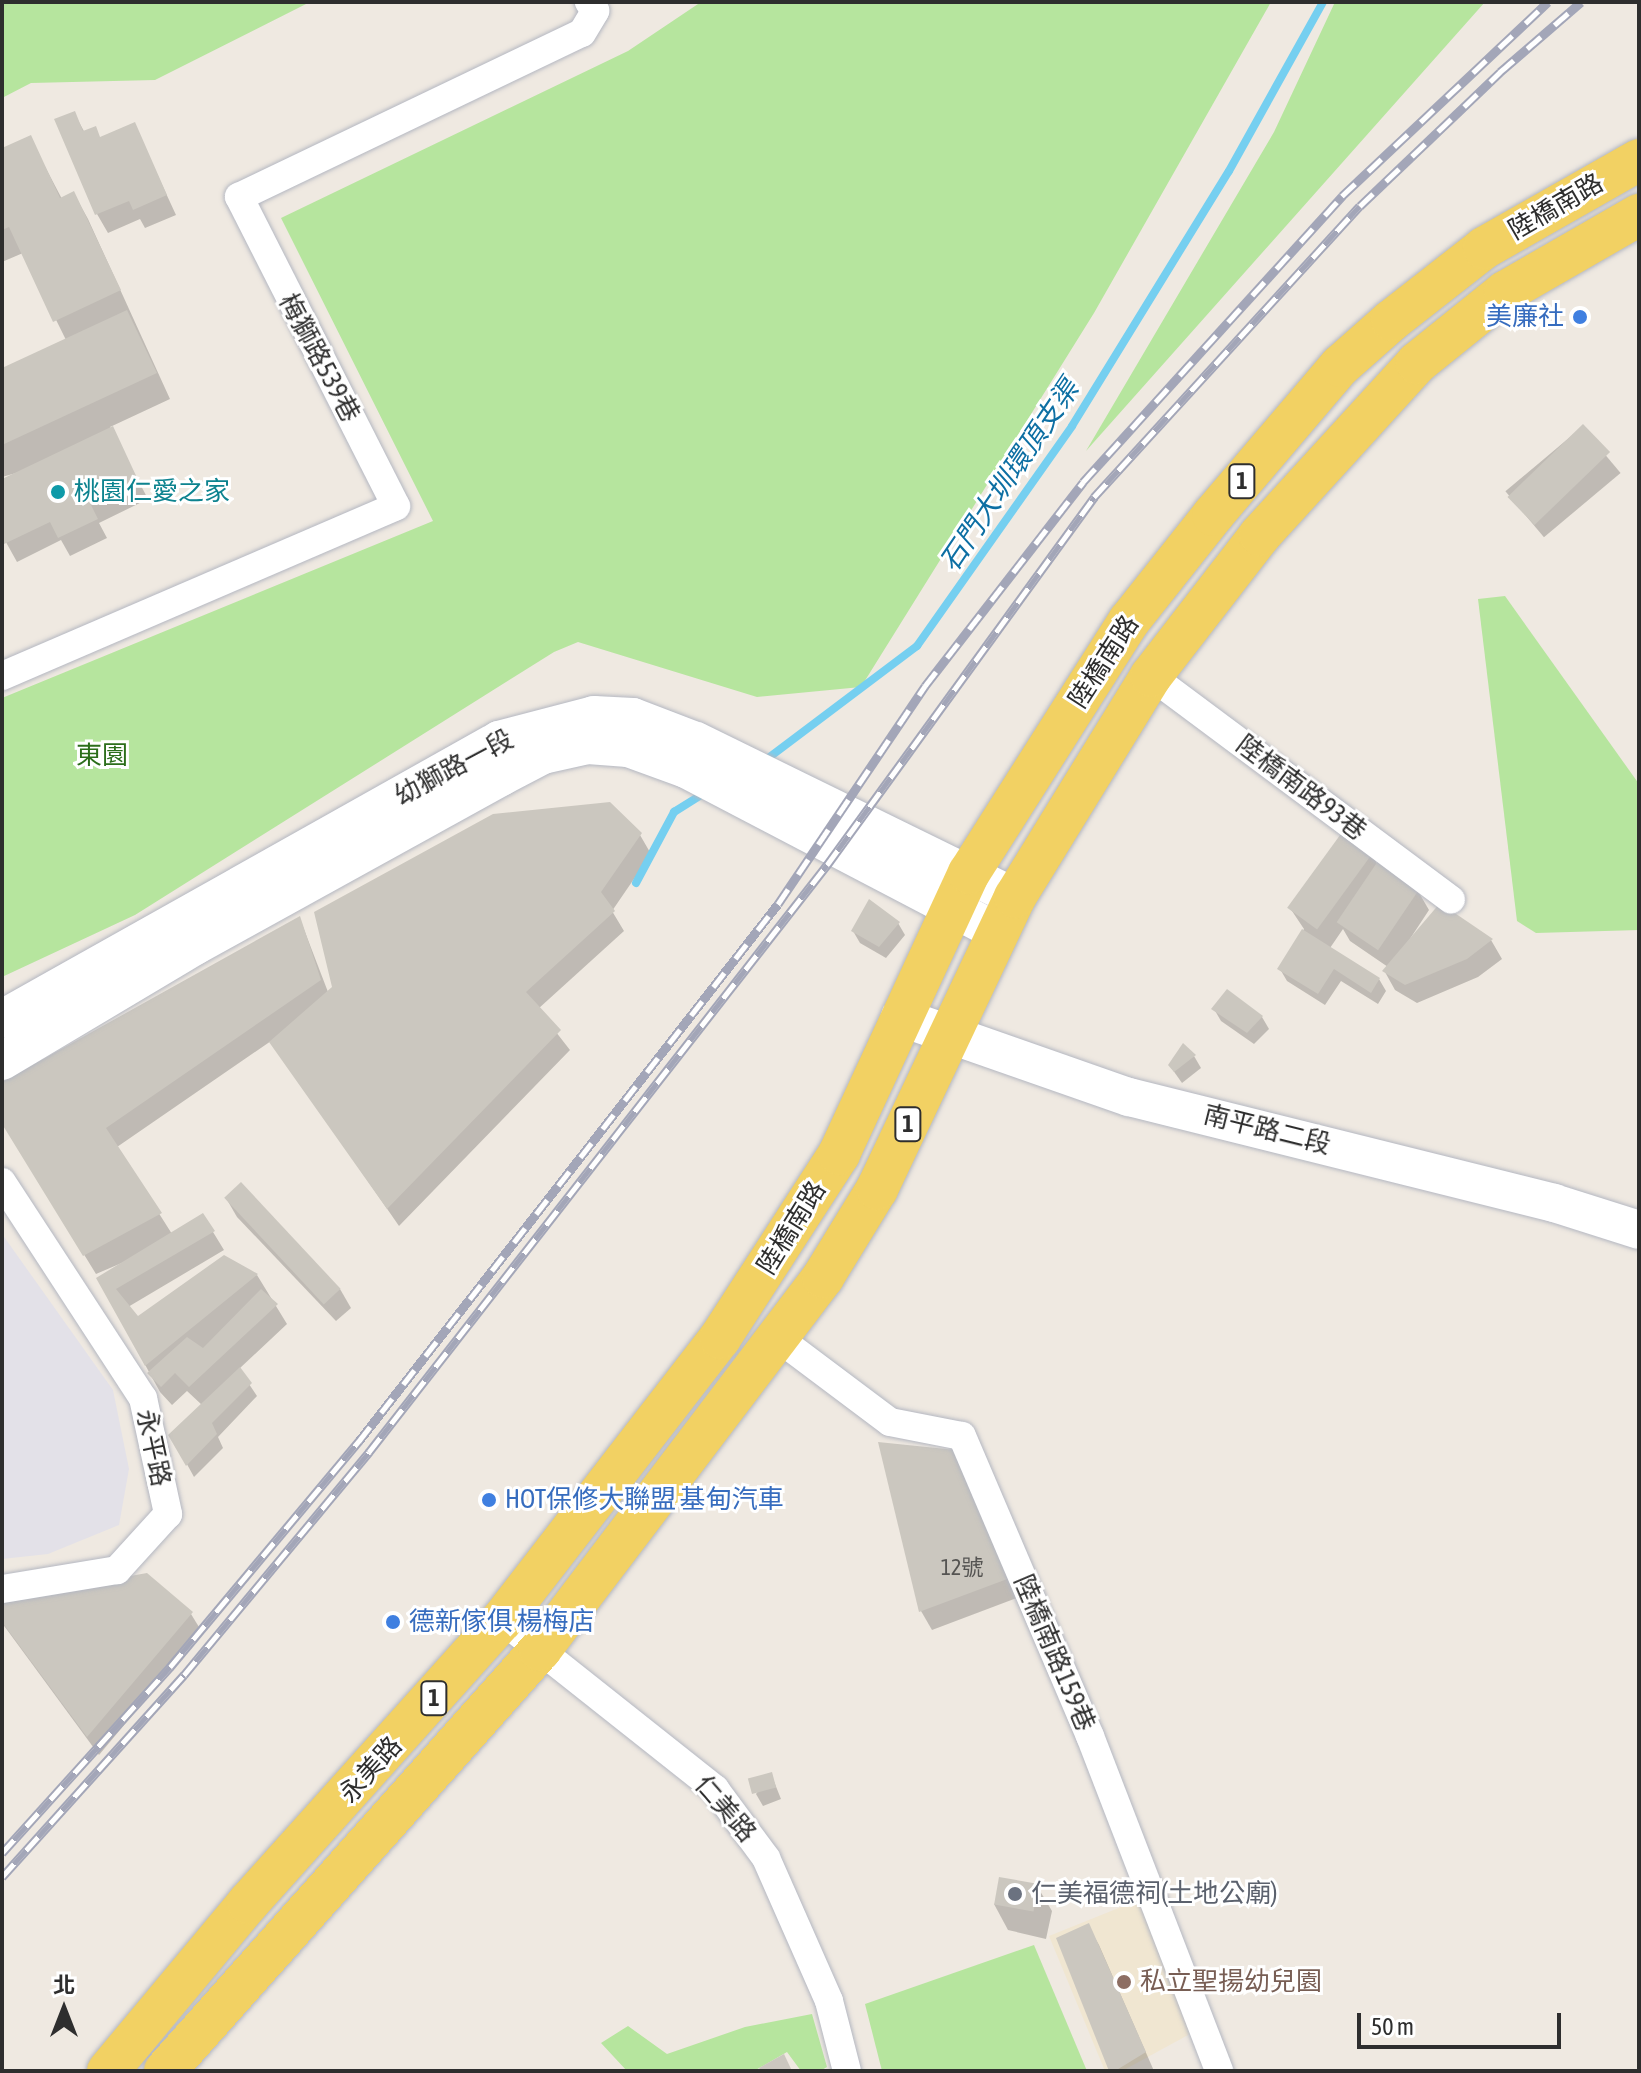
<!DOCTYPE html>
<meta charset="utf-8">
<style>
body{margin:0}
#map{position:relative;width:1641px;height:2073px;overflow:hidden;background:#efe9e1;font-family:"Asap Condensed","Noto Sans TC",sans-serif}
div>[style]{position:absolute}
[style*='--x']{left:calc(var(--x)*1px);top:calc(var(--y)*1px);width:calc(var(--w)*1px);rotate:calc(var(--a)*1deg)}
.industrial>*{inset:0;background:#e3e1e8}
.education>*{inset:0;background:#f0e6d1}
.green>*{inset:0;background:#b6e59e}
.shadow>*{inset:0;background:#0003;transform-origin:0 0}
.stream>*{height:8px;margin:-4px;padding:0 4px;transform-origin:4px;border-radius:4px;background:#75cff0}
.building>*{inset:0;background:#cbc7bf;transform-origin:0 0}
.roads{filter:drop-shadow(0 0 2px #b4b7c1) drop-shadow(0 0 2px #b4b7c1)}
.street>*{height:28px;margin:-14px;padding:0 14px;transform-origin:14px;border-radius:14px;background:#fff}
.secondary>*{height:38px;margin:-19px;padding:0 19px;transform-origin:19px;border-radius:19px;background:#fff}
.primary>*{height:42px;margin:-21px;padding:0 21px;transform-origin:21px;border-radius:21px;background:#f2d163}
.rail>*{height:9px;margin-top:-4.5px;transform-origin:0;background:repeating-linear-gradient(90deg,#fff 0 18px,#a3a6b8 0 36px);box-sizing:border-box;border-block:2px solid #a3a6b8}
.dots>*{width:22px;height:22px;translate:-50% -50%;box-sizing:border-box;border:4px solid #fff;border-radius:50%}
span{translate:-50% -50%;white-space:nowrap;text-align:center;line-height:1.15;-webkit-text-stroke:6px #fff;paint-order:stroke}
.number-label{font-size:22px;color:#555452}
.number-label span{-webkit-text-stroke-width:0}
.shield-label span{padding:2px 6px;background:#fff;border:2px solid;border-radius:6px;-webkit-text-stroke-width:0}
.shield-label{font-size:24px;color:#2e2e2e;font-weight:700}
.street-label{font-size:26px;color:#2e2e2e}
.shop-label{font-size:26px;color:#366cbe}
.right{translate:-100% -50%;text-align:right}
.left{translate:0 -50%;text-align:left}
.culture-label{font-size:26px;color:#0d838f}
.park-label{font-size:26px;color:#2c6e1b}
.worship-label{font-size:26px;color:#5b616d}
.education-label{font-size:26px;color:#785e54}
.water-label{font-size:28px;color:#0d6fa3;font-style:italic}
.frame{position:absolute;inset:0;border:4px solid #2e2e2e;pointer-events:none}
.north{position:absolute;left:24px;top:1969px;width:80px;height:80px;-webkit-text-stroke:6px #fff;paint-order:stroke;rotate:0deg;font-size:22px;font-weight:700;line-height:32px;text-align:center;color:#2e2e2e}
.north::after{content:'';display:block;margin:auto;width:28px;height:36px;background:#2e2e2e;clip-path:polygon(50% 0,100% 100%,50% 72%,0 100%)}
.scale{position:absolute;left:1357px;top:2013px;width:204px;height:36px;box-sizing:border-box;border:4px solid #2e2e2e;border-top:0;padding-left:10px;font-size:24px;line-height:28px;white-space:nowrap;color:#2e2e2e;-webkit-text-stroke:6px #fff;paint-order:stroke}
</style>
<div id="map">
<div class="industrial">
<div style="clip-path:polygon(2px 1234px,113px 1390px,129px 1469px,119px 1525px,48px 1554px,2px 1559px)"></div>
</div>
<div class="education">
<div style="clip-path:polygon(1141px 1899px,1201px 2028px,1122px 2071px,1105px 2071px,1049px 1936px)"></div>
</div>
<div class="green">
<div style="clip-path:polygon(2px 2px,310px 2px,155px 80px,31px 83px,2px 98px)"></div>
<div style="clip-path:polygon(701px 2px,1271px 2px,1094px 313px,861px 687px,757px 697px,578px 642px,554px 652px,135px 915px,2px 977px,2px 698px,433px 521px,281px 218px,628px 51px)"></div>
<div style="clip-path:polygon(1335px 2px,1485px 2px,1086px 451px,1274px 132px)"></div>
<div style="clip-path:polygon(1505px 596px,1639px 784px,1639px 930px,1536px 933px,1517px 921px,1478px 599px)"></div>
<div style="clip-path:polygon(1034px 1945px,1087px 2071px,882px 2071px,865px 2004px)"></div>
<div style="clip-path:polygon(812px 2014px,827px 2067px,820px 2071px,801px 2071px,787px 2052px,754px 2071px,627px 2071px,601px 2043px,628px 2026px,667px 2054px,745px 2027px)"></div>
</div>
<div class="shadow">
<div style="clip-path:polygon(74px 113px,85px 133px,101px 139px,134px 124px,176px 215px,145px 228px,140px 219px,108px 233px,97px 214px)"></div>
<div style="clip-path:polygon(30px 138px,62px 199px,74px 194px,88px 219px,170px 399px,110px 427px,148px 499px,99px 523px,107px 538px,70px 556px,61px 540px,17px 562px,2px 535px,2px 482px,27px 470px,2px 477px,2px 370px,66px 340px,23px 253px,2px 262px,2px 150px)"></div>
<div style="left:1582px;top:427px;width:60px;height:100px;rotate:50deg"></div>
<div style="clip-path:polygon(640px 835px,651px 854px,612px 911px,624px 931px,538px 1009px,570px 1050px,399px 1226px,271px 1041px,117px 1147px,172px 1234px,213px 1232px,224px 1250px,128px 1307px,138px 1319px,257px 1275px,287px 1324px,239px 1369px,257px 1396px,218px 1437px,223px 1448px,194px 1477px,171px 1435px,202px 1405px,187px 1391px,172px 1405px,160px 1392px,98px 1279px,131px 1259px,96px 1274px,2px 1121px,2px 1088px,300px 919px,328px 992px)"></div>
<div style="clip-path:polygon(1371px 854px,1378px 865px,1418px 891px,1429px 910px,1402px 951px,1441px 906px,1491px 940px,1502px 959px,1478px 977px,1417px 1003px,1395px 990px,1385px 972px,1388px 967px,1350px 941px,1343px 929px,1330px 948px,1379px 979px,1386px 991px,1378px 1004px,1341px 981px,1325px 1005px,1287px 981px,1280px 969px,1304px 929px,1290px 908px)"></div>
<div style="clip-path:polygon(898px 923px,905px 935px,886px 958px,860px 943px,853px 931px)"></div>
<div style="clip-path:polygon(1228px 992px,1262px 1017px,1269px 1029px,1254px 1044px,1221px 1021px,1214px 1009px)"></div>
<div style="clip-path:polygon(1194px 1056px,1201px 1068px,1182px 1083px,1170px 1066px)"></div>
<div style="clip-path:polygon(226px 1198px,340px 1289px,351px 1308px,336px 1321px,237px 1217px)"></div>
<div style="clip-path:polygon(955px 1451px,1019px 1597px,932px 1630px,921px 1611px)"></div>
<div style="clip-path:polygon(2px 1601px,191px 1614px,202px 1632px,99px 1755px,2px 1623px)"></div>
<div style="clip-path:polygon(771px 1774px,781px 1799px,763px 1806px,756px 1794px)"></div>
<div style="clip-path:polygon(1037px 1886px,1052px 1911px,1046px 1939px,1008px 1930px,994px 1904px)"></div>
<div style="clip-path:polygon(1088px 1926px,1099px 1945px,1154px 2071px,1112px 2071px)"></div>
</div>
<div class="stream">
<div style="--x:763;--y:762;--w:193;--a:-37"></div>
<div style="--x:917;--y:646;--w:269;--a:-54.8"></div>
<div style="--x:1072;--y:426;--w:299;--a:-58.4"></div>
<div style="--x:1229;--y:171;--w:193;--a:-60.9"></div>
<div style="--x:636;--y:883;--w:81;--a:-61.8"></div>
<div style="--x:674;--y:812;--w:36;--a:-32"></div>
</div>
<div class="building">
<div style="clip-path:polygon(75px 111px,83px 131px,96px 126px,100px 137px,135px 122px,167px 195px,133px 210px,129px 201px,95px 215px,54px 119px)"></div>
<div style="clip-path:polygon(31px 135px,60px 198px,74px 191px,121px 290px,53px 322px,9px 227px,2px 230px,2px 148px)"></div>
<div style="clip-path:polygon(127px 310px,157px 373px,2px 445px,2px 368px)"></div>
<div style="left:1583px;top:424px;width:39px;height:105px;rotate:46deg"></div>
<div style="clip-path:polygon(113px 426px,138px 480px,90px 503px,98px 519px,58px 538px,50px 522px,4px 544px,2px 479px)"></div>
<div style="clip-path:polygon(610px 802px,642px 833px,601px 892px,615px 911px,526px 992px,561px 1030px,387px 1209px,269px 1042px,332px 987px,314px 912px,493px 814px)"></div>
<div style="left:1343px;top:831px;width:37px;height:95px;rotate:36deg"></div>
<div style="left:1378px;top:861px;width:50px;height:74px;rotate:34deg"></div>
<div style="clip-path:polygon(869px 899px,900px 922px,879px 947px,851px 931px)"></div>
<div style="clip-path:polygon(1440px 903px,1493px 939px,1467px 959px,1405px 985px,1382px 971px)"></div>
<div style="clip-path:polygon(300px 916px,321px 980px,106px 1128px,162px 1213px,83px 1256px,2px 1124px,2px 1082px)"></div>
<div style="clip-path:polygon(1302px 929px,1380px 978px,1371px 993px,1334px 969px,1318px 994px,1277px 969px)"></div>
<div style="clip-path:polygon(1227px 989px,1263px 1016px,1247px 1033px,1211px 1009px)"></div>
<div style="clip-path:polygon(1183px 1043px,1196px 1055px,1174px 1072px,1168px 1065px)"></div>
<div style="left:241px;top:1182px;width:146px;height:23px;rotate:47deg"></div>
<div style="clip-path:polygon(203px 1213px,215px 1231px,116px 1289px,138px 1316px,224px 1255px,258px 1274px,145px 1366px,96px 1278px)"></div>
<div style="clip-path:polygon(261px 1289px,278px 1304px,189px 1387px,175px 1373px,161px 1387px,147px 1373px,187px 1337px,203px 1348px)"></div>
<div style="clip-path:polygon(240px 1367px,252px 1383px,212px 1423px,217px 1434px,186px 1466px,168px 1435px)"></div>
<div style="clip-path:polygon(878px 1442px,956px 1450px,1010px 1578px,919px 1612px)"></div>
<div style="clip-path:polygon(147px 1573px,193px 1612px,87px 1737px,2px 1622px,2px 1599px)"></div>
<div style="left:772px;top:1772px;width:16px;height:25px;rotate:75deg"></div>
<div style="left:999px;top:1877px;width:40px;height:28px;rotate:10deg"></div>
<div style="clip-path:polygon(1089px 1923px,1146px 2052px,1115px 2071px,1109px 2071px,1056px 1938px)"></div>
<div style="clip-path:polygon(784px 2054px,792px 2071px,761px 2071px,759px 2068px)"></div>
</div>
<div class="roads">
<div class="street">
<div style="--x:2;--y:676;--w:429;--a:-23.3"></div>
<div style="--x:396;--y:506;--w:347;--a:-116.9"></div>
<div style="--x:239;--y:197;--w:380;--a:-25.6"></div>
<div style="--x:582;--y:33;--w:26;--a:-59"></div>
<div style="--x:595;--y:11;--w:11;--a:-124"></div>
<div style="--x:1151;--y:676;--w:374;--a:36.7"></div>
<div style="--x:2;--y:1182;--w:258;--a:56.9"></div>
<div style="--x:143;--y:1398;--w:119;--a:77.8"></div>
<div style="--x:168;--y:1514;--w:76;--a:132.3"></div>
<div style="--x:117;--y:1570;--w:117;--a:170.6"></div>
<div style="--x:778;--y:1338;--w:140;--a:36.9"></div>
<div style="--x:890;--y:1422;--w:73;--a:11"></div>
<div style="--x:962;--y:1436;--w:326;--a:66.9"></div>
<div style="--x:1090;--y:1736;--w:359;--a:68.9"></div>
<div style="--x:502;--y:1620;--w:272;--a:38.4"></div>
<div style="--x:715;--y:1789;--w:86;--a:53.5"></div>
<div style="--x:766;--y:1858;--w:156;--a:66.2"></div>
<div style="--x:829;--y:2001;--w:72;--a:75.6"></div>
</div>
<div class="secondary">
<div style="--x:900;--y:1017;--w:243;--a:19.3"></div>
<div style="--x:1129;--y:1097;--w:438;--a:14"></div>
<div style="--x:1554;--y:1203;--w:89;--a:17.6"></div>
<div style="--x:2;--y:1019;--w:570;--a:-29.31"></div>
<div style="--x:499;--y:740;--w:98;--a:-14.7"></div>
<div style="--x:594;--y:715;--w:39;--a:3"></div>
<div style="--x:633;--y:717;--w:67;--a:20.9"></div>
<div style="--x:696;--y:741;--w:355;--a:26.1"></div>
<div style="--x:2;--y:1061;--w:225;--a:-30.8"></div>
<div style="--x:195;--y:946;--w:350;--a:-28.9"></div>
<div style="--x:501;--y:777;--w:47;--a:-27.6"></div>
<div style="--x:543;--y:755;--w:46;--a:-12.5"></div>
<div style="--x:588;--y:745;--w:40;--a:4.3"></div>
<div style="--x:628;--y:748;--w:62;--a:19.9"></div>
<div style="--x:686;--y:769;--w:352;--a:27.6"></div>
</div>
<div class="primary">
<div style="--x:108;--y:2071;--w:219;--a:-50.2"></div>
<div style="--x:248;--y:1903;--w:380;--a:-48.1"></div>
<div style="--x:502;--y:1620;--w:356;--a:-52.3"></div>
<div style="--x:720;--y:1338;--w:219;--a:-57.1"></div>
<div style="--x:839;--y:1154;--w:310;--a:-65.2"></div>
<div style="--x:969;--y:873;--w:299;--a:-57.6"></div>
<div style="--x:1129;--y:621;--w:135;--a:-51.6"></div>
<div style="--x:1213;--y:515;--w:196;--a:-49.6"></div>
<div style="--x:1340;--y:366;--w:69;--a:-41.5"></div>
<div style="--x:1392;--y:320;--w:117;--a:-38"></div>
<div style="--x:1484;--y:248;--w:178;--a:-29.6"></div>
<div style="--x:165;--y:2071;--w:564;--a:-48.31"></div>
<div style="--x:540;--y:1650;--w:468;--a:-52.8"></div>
<div style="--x:823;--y:1277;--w:103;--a:-58.5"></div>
<div style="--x:877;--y:1189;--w:323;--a:-64.7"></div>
<div style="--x:1015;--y:897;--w:259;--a:-58.4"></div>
<div style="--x:1151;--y:676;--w:178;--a:-52.3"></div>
<div style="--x:1260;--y:535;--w:233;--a:-47.6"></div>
<div style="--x:1417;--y:363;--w:113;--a:-38.9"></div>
<div style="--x:1505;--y:292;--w:155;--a:-29.9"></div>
</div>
</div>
<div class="rail">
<div style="--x:2;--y:1853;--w:251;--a:-47.9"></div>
<div style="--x:170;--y:1667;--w:295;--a:-50.1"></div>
<div style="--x:359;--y:1441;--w:681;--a:-52.04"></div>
<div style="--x:778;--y:904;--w:263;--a:-56"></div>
<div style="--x:925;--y:686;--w:258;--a:-52.2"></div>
<div style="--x:1083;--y:482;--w:386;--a:-47.8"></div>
<div style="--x:1342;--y:196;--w:283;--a:-43.3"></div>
<div style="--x:2;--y:1877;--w:272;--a:-48"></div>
<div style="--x:184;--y:1675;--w:290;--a:-50.3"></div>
<div style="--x:369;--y:1452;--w:745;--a:-52.04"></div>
<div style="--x:827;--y:865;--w:455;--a:-54"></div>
<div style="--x:1094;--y:497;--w:394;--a:-47.6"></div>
<div style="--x:1360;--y:206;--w:194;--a:-43.7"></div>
<div style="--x:1500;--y:72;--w:107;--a:-40.8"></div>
</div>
<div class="dots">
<div style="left:1580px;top:317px;background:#3f7fe0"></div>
<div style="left:58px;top:492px;background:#0f9aa8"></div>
<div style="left:489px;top:1500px;background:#3f7fe0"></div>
<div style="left:393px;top:1622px;background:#3f7fe0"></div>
<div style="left:1015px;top:1894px;background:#6b7280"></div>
<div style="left:1124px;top:1982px;background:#8d6e63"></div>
</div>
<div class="number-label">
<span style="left:962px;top:1568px">12號</span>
</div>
<div class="shield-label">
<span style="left:1242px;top:481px">1</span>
<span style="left:908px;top:1124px">1</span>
<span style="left:434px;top:1698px">1</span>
</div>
<div class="street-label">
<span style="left:1556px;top:207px;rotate:-30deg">陸橋南路</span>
<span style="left:319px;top:358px;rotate:62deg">梅獅路539巷</span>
<span style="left:1104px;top:662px;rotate:-57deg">陸橋南路</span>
<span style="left:454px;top:768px;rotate:-28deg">幼獅路一段</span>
<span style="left:1301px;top:788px;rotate:37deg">陸橋南路93巷</span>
<span style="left:1267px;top:1130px;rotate:14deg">南平路二段</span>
<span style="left:792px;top:1228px;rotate:-58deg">陸橋南路</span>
<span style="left:153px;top:1448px;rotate:78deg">永平路</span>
<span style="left:1054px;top:1653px;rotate:67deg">陸橋南路159巷</span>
<span style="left:371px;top:1770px;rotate:-48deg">永美路</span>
<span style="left:725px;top:1809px;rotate:49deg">仁美路</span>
</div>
<div class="shop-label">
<span class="right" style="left:1564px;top:317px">美廉社</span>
<span class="left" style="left:505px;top:1500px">HOT保修大聯盟 基甸汽車</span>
<span class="left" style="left:409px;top:1622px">德新傢俱 楊梅店</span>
</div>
<div class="culture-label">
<span class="left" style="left:74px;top:492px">桃園仁愛之家</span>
</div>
<div class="park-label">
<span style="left:102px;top:756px">東園</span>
</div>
<div class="worship-label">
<span class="left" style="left:1031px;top:1894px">仁美福德祠(土地公廟)</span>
</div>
<div class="education-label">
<span class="left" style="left:1140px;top:1982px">私立聖揚幼兒園</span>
</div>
<div class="water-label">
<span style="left:1009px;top:475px;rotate:-56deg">石門大圳環頂支渠</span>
</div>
<div class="frame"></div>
<div class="north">北</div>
<div class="scale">50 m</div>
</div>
